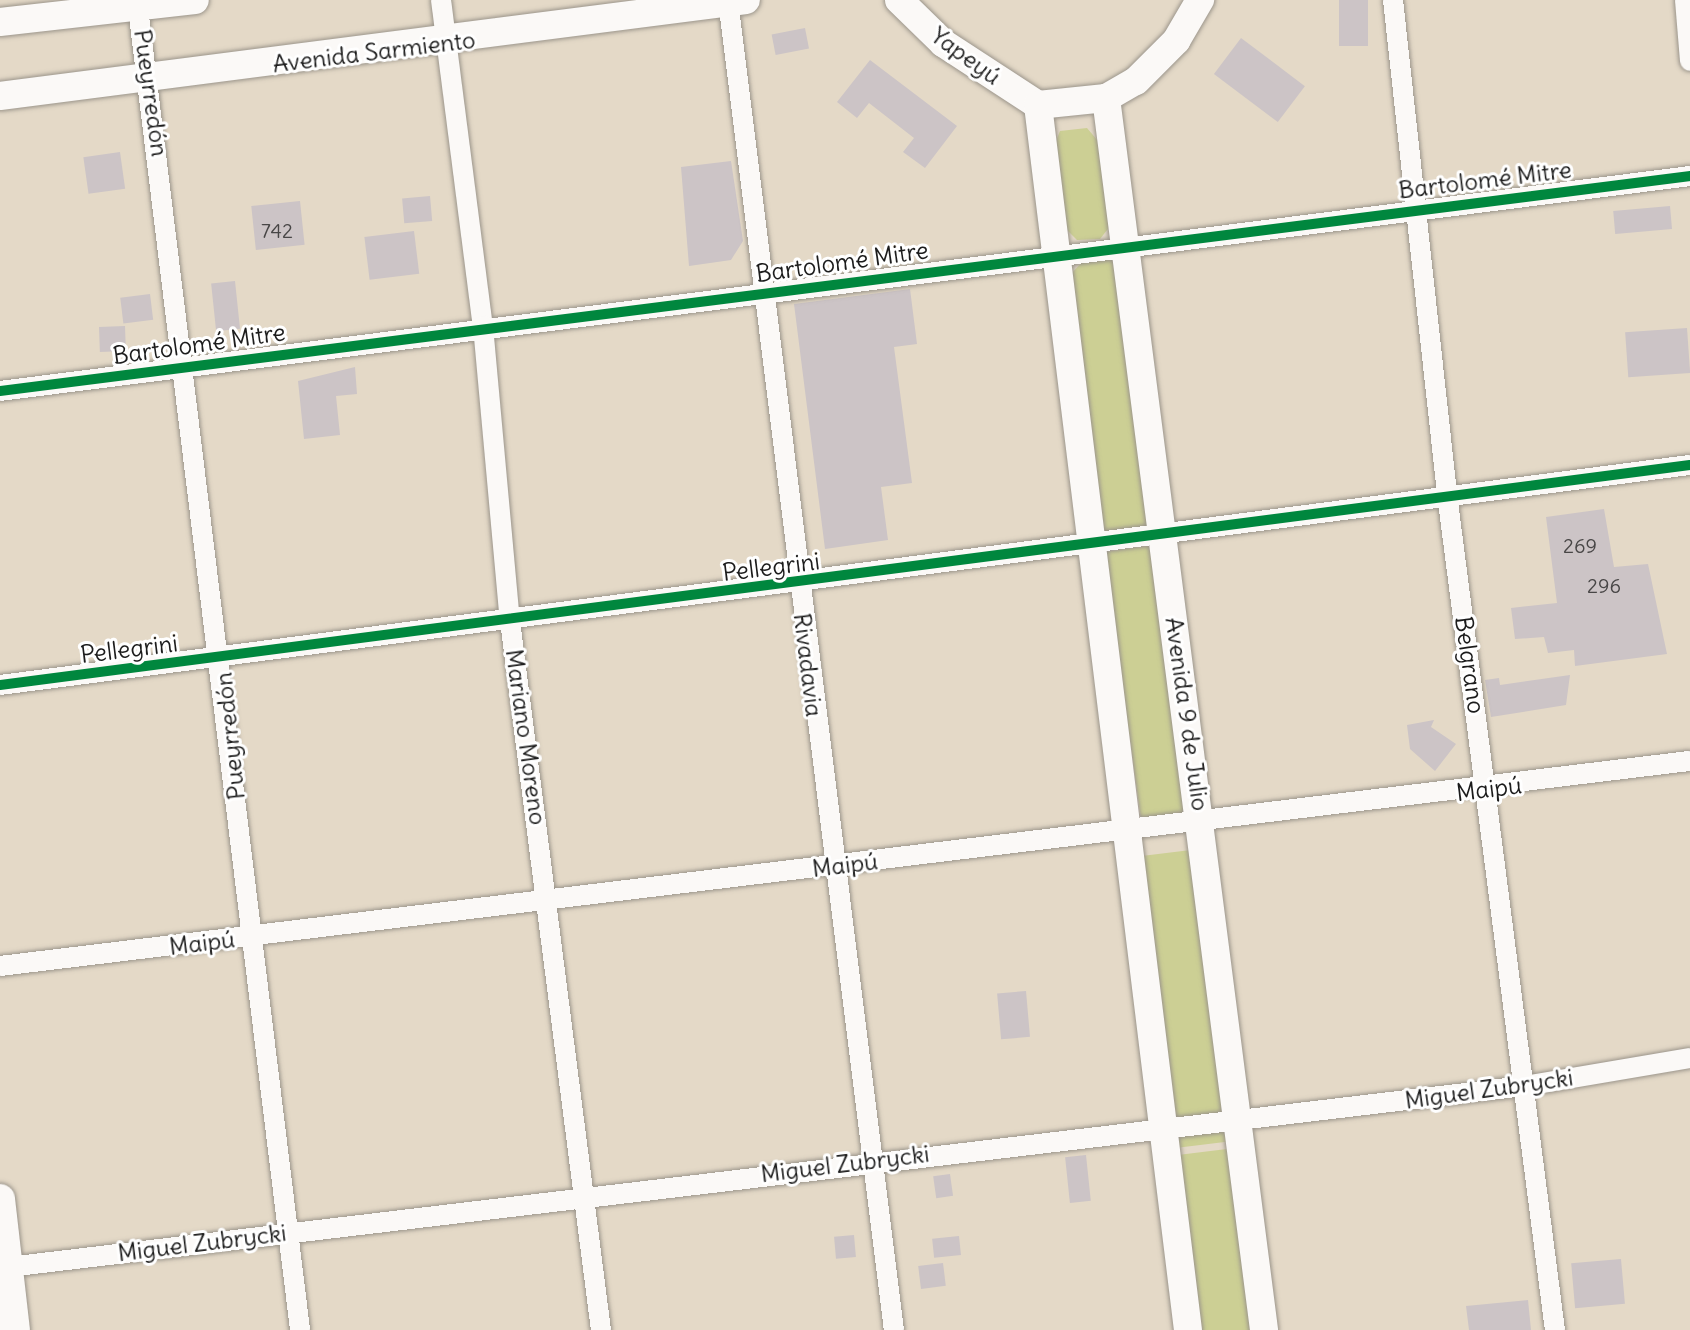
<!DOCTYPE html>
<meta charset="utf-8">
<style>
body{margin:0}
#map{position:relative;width:1690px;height:1330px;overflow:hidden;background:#e4d9c7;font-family:Delius,sans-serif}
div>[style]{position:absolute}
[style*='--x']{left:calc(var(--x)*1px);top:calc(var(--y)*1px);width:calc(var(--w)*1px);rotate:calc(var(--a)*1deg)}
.green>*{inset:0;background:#cccf94;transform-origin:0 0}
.building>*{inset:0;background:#ccc4c6;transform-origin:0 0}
.roads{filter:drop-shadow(0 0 2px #9b958b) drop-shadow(0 0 2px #9b958b)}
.street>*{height:20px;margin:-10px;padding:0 10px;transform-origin:10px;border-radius:10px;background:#fbf9f7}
.secondary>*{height:28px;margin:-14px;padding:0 14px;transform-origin:14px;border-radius:14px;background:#fbf9f7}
.primary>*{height:30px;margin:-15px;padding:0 15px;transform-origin:15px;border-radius:15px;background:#fbf9f7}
.cycleway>*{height:10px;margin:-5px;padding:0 5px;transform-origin:5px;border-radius:5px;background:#00873e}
span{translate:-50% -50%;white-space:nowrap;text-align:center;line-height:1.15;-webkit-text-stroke:6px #fff;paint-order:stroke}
.number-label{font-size:20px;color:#484646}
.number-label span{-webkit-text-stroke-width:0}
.street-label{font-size:24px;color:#1c1c1c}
</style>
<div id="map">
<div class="green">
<div style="clip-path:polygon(1087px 128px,1098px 141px,1111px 225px,1100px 239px,1077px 240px,1066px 229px,1054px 146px,1060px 131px)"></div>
<div style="clip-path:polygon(1117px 258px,1160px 532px,1100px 540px,1070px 275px,1083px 261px)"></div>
<div style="left:1162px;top:544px;width:275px;height:59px;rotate:82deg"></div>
<div style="left:1199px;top:849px;width:294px;height:68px;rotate:83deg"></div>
<div style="left:1235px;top:1148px;width:183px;height:74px;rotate:83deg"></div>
</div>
<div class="building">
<div style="left:1339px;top:0;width:29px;height:46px"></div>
<div style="left:805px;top:28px;width:21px;height:34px;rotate:79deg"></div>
<div style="left:1241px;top:38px;width:80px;height:45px;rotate:37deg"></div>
<div style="clip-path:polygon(870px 60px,957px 126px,925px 168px,903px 152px,914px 138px,869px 103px,857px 118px,837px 102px)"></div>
<div style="left:120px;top:152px;width:37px;height:37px;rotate:82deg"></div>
<div style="clip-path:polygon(731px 161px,743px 241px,731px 260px,689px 266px,681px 167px)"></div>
<div style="left:430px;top:196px;width:25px;height:28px;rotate:85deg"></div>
<div style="left:300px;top:201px;width:44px;height:49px;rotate:84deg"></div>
<div style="left:1670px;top:206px;width:23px;height:57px;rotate:85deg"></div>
<div style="left:414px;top:231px;width:43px;height:50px;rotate:83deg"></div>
<div style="left:235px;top:281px;width:48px;height:24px;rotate:84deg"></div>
<div style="clip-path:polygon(910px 289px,917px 344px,894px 347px,912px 483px,881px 487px,888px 540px,825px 549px,794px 304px)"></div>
<div style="left:150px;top:294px;width:26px;height:30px;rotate:83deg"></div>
<div style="left:125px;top:326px;width:25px;height:26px;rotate:88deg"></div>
<div style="left:1687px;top:328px;width:45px;height:62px;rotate:86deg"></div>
<div style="clip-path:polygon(355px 367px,357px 394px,336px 396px,340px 435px,304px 439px,298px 381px)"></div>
<div style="clip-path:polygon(1604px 509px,1614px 567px,1648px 564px,1667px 654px,1575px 666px,1574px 650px,1548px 653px,1544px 637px,1515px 639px,1511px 608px,1557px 603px,1546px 517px)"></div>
<div style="clip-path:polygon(1570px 675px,1566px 705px,1491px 717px,1485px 680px,1499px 678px,1500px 685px)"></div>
<div style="clip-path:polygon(1434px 720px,1431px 727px,1456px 744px,1435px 771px,1410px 749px,1407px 725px)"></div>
<div style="left:1026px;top:991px;width:46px;height:29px;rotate:85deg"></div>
<div style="left:1086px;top:1155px;width:46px;height:21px;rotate:84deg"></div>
<div style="left:950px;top:1174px;width:22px;height:17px;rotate:82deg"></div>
<div style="left:854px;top:1235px;width:22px;height:20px;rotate:85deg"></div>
<div style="left:959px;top:1236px;width:19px;height:27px;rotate:84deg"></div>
<div style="left:1621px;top:1259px;width:45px;height:50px;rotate:85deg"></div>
<div style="left:943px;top:1263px;width:23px;height:25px;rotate:83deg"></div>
<div style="clip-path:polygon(1528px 1300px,1531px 1330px,1469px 1330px,1466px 1306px)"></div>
</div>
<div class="roads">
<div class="street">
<div style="--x:137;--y:0;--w:1340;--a:83.01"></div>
<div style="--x:441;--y:0;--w:329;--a:82.7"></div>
<div style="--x:483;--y:326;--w:296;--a:84.8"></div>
<div style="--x:510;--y:621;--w:715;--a:82.69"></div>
<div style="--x:728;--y:0;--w:1340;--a:82.89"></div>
<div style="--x:1393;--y:0;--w:505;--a:83.75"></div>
<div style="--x:1448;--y:502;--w:835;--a:82.64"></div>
<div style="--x:1685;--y:0;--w:61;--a:85.3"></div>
<div style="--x:0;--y:391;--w:1704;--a:-7.25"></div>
<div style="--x:0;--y:685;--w:1704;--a:-7.42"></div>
<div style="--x:0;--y:966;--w:1702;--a:-6.92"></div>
<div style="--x:0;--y:1268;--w:1536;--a:-6.81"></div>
<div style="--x:1525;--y:1086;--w:167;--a:-9.6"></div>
</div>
<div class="secondary">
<div style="--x:899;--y:0;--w:62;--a:44.3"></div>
<div style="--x:943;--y:43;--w:113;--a:33.1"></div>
<div style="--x:0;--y:22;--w:196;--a:-6.4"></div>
<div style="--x:0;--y:96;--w:752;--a:-7.33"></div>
<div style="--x:1106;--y:98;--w:1242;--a:82.69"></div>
<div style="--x:1038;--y:105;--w:1234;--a:83.02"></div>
<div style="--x:1038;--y:105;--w:68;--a:-5.9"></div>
<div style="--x:1106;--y:98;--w:34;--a:-30"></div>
<div style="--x:1136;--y:81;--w:57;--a:-45"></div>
<div style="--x:1176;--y:41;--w:48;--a:-59.7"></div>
</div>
<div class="primary">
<div style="--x:0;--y:1199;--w:132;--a:83.5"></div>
</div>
</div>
<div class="cycleway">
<div style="--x:0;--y:391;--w:1704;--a:-7.25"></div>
<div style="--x:0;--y:685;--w:1704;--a:-7.42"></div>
</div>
<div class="number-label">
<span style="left:277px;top:230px">742</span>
<span style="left:1580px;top:545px">269</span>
<span style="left:1604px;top:585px">296</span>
</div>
<div class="street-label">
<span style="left:374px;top:52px;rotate:-7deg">Avenida Sarmiento</span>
<span style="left:966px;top:56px;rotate:36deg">Yapeyú</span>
<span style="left:151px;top:93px;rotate:82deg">Pueyrredón</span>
<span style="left:1485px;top:180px;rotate:-7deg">Bartolomé Mitre</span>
<span style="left:842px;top:262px;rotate:-8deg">Bartolomé Mitre</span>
<span style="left:199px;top:344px;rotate:-8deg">Bartolomé Mitre</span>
<span style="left:771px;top:567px;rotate:-7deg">Pellegrini</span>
<span style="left:129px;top:649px;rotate:-7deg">Pellegrini</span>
<span style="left:808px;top:665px;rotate:83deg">Rivadavia</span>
<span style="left:1470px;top:665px;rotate:82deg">Belgrano</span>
<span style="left:1187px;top:714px;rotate:82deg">Avenida 9 de Julio</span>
<span style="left:230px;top:736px;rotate:-96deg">Pueyrredón</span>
<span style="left:526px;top:737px;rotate:82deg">Mariano Moreno</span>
<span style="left:1489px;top:789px;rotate:-7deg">Maipú</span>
<span style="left:845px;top:865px;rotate:-7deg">Maipú</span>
<span style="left:202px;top:943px;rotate:-7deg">Maipú</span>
<span style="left:1489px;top:1089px;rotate:-8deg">Miguel Zubrycki</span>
<span style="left:845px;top:1164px;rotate:-7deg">Miguel Zubrycki</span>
<span style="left:202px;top:1243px;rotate:-7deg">Miguel Zubrycki</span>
</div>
</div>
